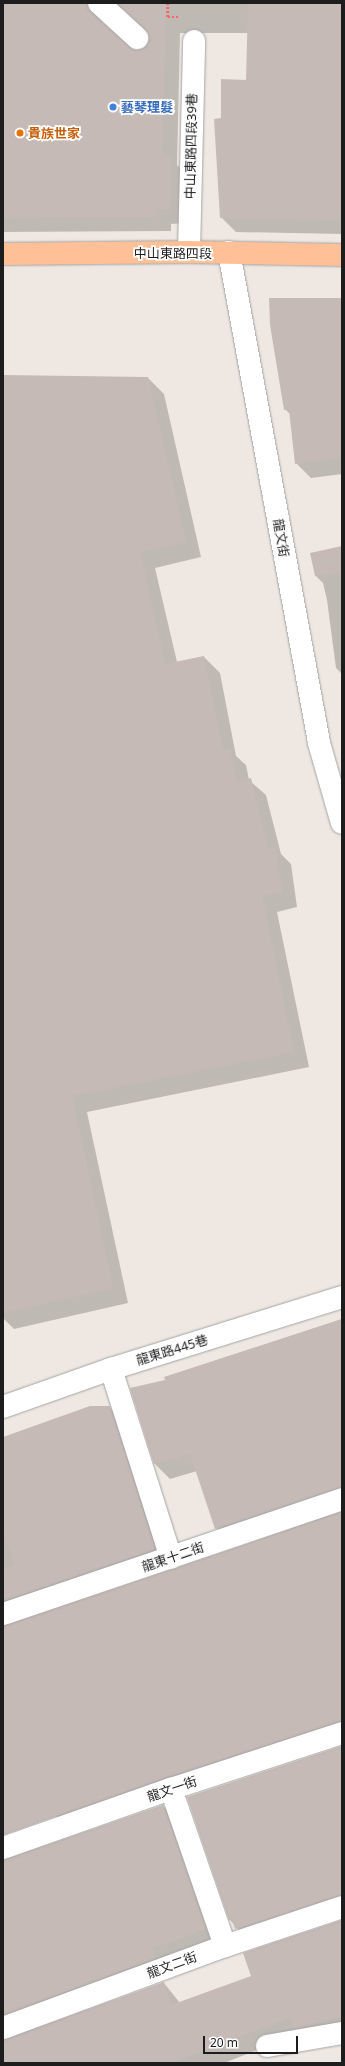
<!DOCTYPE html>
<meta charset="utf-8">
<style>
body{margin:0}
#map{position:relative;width:345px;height:2066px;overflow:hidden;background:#efe8e2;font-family:"Noto Sans","Noto Sans TC",sans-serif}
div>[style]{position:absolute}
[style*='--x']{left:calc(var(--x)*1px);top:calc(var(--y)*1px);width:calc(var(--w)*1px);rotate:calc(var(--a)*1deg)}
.shadow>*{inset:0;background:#0003}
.building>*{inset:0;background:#c6bab6}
.path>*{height:2.5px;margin-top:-1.25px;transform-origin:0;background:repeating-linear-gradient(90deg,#fe646f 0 2px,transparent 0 4px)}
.roads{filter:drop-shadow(0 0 1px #a4a4a4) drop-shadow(0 0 1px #a4a4a4)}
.minor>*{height:22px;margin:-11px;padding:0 11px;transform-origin:11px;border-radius:11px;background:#fff}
.major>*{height:22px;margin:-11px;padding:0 11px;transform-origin:11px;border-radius:11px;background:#ffc097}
.dots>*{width:11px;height:11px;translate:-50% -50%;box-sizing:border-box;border:2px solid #fff;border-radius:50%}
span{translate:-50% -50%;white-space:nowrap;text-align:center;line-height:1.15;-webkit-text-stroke:3.5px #fff;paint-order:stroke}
.shop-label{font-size:13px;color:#366cbe;font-weight:700}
.left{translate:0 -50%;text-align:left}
.food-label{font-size:13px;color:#c56008;font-weight:700}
.street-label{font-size:13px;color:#1d1d1d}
.frame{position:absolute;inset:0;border:4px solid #1d1d1d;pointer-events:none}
.scale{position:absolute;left:203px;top:2036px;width:95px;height:18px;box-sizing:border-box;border:2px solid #1d1d1d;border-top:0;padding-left:5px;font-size:12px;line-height:14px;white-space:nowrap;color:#1d1d1d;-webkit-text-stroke:3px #fff;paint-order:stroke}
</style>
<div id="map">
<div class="shadow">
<div style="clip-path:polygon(evenodd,3px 3px,83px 3px,87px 7px,88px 3px,342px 3px,342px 234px,236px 232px,221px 217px,222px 119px,247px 81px,249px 33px,180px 33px,177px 165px,186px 174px,185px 223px,171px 224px,171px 231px,3px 232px,3px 3px,111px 6px,124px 9px,147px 30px,150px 41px,141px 51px,128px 48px,102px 22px,104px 10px,111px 6px)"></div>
<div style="clip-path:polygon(342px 299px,342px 474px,311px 478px,296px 463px,290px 414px,285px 409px)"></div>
<div style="clip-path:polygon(3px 376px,148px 378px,164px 394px,201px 557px,155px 568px,177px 662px,204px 657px,220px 673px,236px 756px,246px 765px,249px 780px,266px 795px,281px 854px,291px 864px,297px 907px,277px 912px,309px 1067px,87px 1112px,128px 1303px,14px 1329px,3px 1318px)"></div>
<div style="clip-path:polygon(342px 547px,342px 674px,336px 668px,327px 600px,323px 583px,316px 576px,312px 554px)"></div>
<div style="clip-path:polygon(342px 1319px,342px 1506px,231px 1544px,216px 1528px,197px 1471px,170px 1479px,155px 1464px,166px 1377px)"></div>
<div style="clip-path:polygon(109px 1407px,124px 1422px,170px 1564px,14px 1617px,5px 1628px,342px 1511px,342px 1740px,71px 1831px,56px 1816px,3px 1835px,3px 1438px)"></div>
<div style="clip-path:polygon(342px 1747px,342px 1914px,251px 1944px,230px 1920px,188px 1798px)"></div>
<div style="clip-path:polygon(163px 1806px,178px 1821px,220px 1944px,14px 2031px,5px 2042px,164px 1983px,180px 2003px,252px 1977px,342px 1921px,342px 2035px,301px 2033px,224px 2063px,3px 2063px,3px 1861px)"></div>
</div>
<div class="building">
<div style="clip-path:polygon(3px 3px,87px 3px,91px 12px,135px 50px,146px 46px,149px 34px,117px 3px,166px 3px,162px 153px,171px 158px,170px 209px,157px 209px,156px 217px,3px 218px)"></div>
<div style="clip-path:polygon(248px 3px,342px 3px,342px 220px,220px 218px,214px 119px,221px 118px,221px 79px,246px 80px)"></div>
<div style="clip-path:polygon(269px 298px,342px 298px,342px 457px,295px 464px,289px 410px,284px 410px,270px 325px)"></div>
<div style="clip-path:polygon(3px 375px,148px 377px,186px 542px,140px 552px,165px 664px,204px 656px,223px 751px,230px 748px,237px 782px,251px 778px,268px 849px,275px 848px,282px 892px,262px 896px,294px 1052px,72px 1096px,113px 1288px,3px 1313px)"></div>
<div style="clip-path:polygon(342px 546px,342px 573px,315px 576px,310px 553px)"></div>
<div style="clip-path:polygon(342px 1319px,342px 1487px,215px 1529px,190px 1454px,154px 1464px,130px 1388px,165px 1380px,164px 1377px)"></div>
<div style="clip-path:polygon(90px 1406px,110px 1406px,155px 1549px,3px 1601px,3px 1569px,15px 1565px,3px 1531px,3px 1437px)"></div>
<div style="clip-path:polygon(342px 1512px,342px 1721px,167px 1777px,3px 1835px,3px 1626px)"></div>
<div style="clip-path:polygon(342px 1746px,342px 1895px,235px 1929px,232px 1919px,229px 1920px,187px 1797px)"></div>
<div style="clip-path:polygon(163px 1805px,206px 1929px,153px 1948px,156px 1958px,3px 2015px,3px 1860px)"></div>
<div style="clip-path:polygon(342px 1920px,342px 2016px,294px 2028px,290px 2017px,171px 2063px,3px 2063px,3px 2040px,164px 1982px,171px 2005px,251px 1976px,243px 1953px)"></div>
</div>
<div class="path">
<div style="--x:168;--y:3;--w:14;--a:90"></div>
<div style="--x:168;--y:17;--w:12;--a:0"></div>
</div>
<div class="roads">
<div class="minor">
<div style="--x:99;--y:3;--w:52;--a:42.6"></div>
<div style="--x:189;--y:252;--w:211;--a:-88.6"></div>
<div style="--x:229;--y:252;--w:499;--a:79.6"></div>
<div style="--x:319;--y:743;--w:83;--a:74"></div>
<div style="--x:111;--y:1369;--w:198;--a:72.4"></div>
<div style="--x:3;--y:1407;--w:114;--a:-19.4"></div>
<div style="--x:111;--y:1369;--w:242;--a:-17.3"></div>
<div style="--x:3;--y:1614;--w:358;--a:-18.7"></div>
<div style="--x:171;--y:1789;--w:166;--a:71"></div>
<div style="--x:3;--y:1848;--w:178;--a:-19.4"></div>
<div style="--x:171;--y:1789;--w:180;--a:-18.1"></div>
<div style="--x:3;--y:2028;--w:237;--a:-20.3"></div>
<div style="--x:225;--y:1946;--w:123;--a:-18.4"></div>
<div style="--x:267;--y:2046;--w:76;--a:-9.8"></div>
</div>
<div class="major">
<div style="--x:3;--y:254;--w:186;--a:-0.6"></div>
<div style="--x:189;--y:252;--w:153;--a:1.1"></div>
</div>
</div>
<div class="dots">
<div style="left:113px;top:107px;background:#3f7fe0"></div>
<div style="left:20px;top:133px;background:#e8710a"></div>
</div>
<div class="shop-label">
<span class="left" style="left:121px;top:107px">藝琴理髮</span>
</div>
<div class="food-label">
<span class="left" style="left:28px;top:133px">貴族世家</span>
</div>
<div class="street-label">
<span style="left:191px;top:146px;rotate:-89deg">中山東路四段39巷</span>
<span style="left:173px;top:253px">中山東路四段</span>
<span style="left:281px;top:538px;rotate:80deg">龍文街</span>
<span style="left:172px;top:1350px;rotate:-17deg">龍東路445巷</span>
<span style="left:173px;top:1557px;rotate:-19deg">龍東十二街</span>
<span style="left:172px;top:1789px;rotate:-19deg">龍文一街</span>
<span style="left:172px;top:1965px;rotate:-20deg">龍文二街</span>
</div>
<div class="frame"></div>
<div class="scale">20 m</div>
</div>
